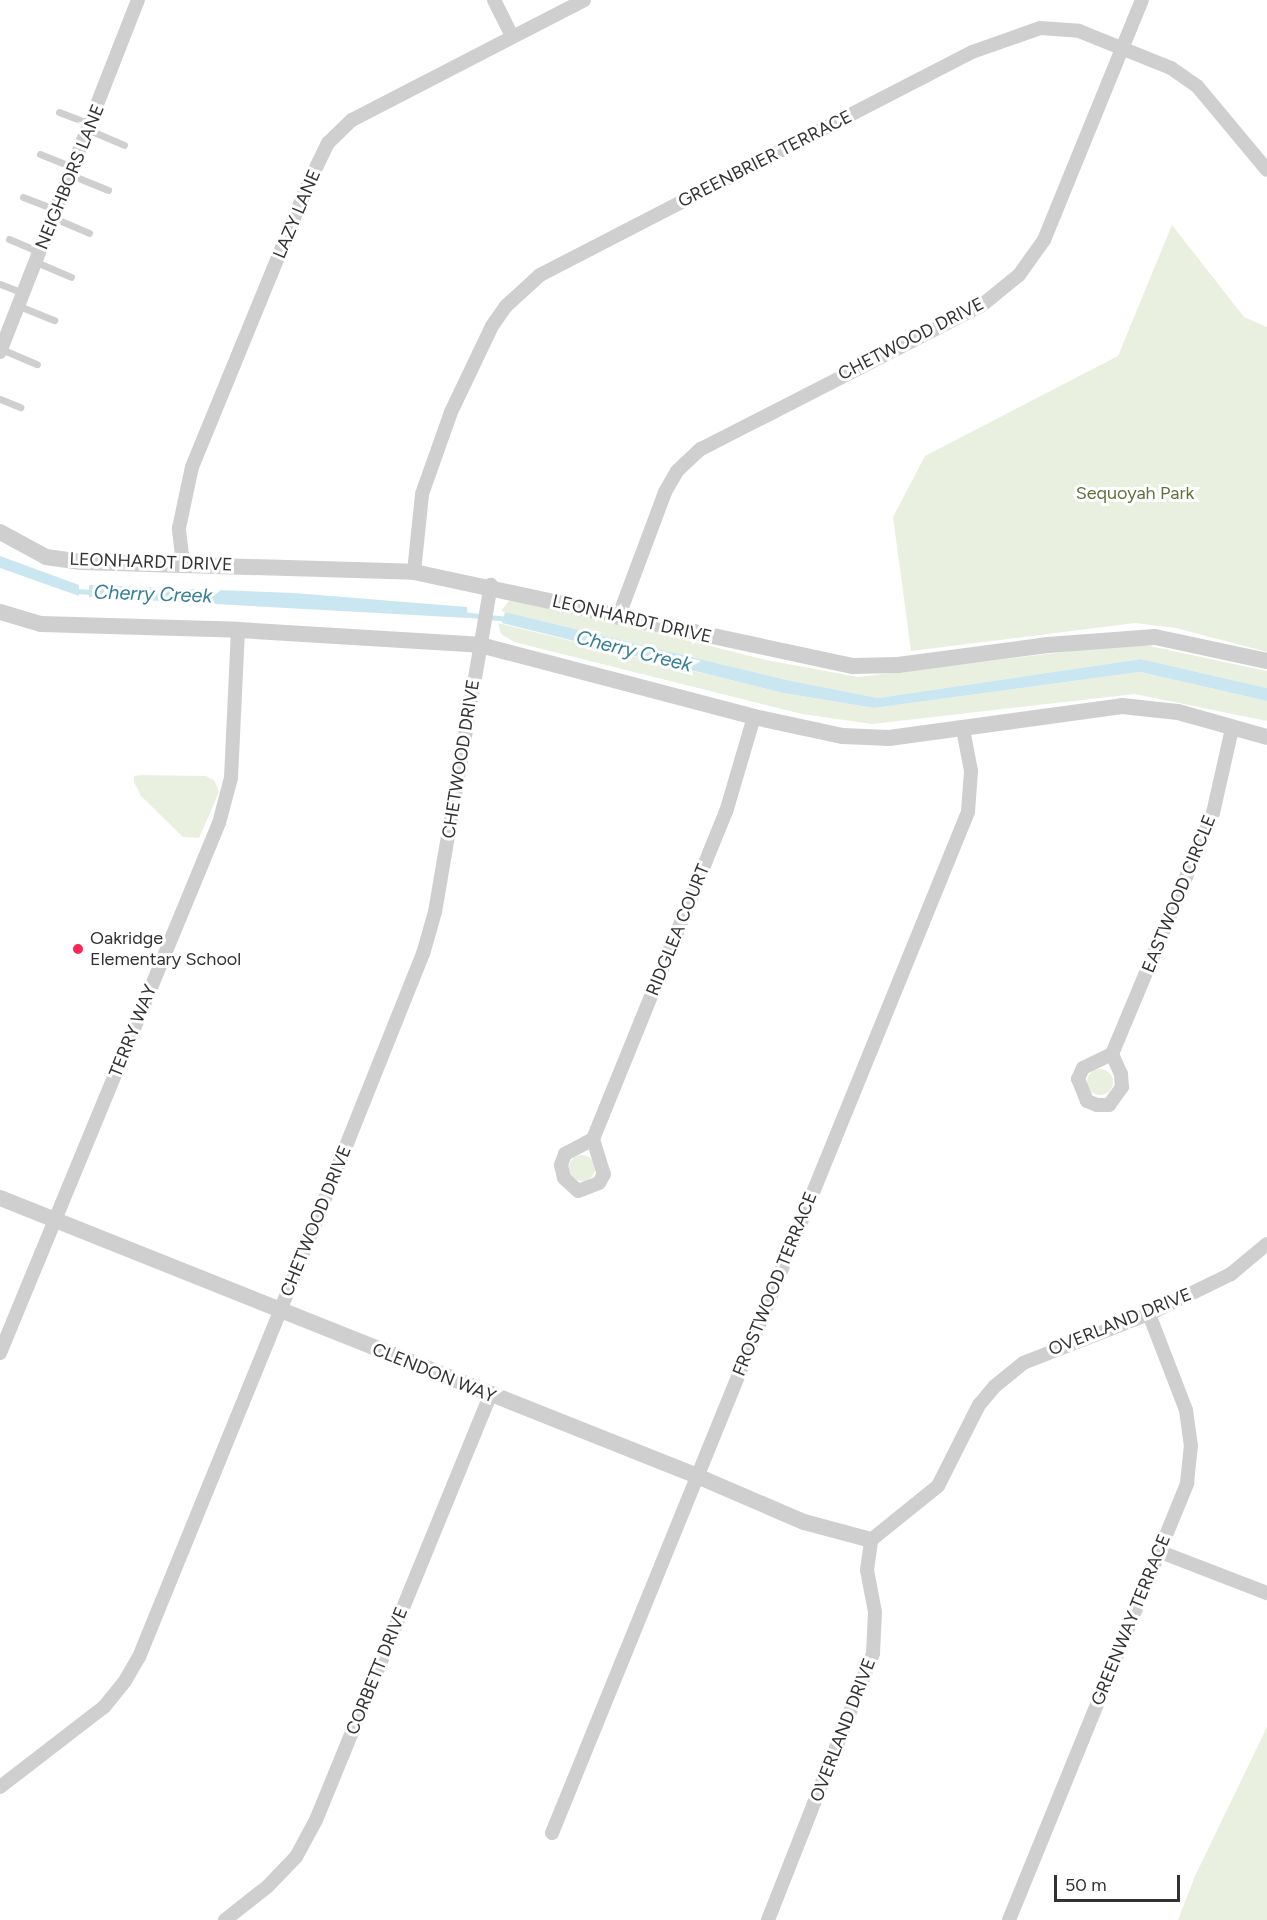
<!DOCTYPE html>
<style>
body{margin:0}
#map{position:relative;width:1267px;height:1920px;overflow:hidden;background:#fff;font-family:Figtree,sans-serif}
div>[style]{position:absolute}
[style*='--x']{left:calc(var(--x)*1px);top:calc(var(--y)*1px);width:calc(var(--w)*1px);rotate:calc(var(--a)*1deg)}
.green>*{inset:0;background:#eaf0df}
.round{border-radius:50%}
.water>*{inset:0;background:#cae7f1}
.stream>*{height:5px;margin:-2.5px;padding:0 2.5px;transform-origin:2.5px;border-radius:2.5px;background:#cae7f1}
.service>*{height:7px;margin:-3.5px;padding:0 3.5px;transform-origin:3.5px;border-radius:3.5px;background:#cfcfcf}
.minor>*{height:14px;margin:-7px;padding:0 7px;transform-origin:7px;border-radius:7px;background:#cfcfcf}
.tertiary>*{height:16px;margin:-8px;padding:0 8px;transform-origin:8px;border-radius:8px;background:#cfcfcf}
.dots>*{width:16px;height:16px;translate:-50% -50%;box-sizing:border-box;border:3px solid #fff;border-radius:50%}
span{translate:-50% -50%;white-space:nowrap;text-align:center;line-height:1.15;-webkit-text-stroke:6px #fff;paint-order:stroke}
.street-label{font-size:18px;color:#323232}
.park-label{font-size:18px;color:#5d7339}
.poi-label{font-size:18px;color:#323232}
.left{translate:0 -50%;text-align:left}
.water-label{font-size:20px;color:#347f97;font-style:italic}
.scale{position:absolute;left:1054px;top:1875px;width:126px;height:27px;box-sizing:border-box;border:3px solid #323232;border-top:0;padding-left:8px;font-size:18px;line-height:21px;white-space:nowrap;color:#323232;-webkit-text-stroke:4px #fff;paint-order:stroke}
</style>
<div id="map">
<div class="green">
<div style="clip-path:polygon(1172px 225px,1244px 317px,1267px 327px,1267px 652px,1176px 628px,1135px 623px,911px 651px,893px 517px,925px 456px,1118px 356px)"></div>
<div style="clip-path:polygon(524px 599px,766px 660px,858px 677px,1113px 646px,1145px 645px,1267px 671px,1267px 688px,1141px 659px,878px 698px,787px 680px,501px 611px,509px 601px)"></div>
<div style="clip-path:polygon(498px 623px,783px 693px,874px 708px,1140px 672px,1267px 701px,1267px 721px,1135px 694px,872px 724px,802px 714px,514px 642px,501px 634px)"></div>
<div style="clip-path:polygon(141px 775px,206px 776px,214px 780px,219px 792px,199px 838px,183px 837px,141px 796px,134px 782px,134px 776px)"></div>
<div class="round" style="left:1087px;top:1069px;width:26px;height:26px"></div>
<div class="round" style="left:569px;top:1155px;width:26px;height:26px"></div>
<div style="clip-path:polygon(1267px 1727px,1267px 1920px,1178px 1920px,1195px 1876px)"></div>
</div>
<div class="water">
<div style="clip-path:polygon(0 556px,79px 585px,79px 596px,0 568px)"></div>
<div style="clip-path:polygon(89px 585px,294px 593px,467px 607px,468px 618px,89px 597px)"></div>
<div style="clip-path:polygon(505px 612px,787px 680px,878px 698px,1141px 659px,1267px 688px,1267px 701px,1140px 672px,874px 708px,783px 693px,502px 623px)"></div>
</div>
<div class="stream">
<div style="--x:74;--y:591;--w:21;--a:3"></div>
<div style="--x:461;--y:614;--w:47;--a:6.1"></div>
</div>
<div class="service">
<div style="--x:59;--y:112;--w:33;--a:21"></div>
<div style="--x:89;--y:130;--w:38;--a:23"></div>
<div style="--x:40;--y:154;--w:37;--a:22"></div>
<div style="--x:71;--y:175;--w:40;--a:22"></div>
<div style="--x:23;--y:197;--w:36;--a:21"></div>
<div style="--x:54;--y:218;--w:38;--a:23"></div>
<div style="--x:9;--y:239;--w:34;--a:23"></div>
<div style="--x:36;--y:262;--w:38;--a:23"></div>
<div style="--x:0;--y:284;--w:25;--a:21"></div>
<div style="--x:19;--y:306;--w:38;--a:22"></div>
<div style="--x:1;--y:349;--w:39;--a:23"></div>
<div style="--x:0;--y:399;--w:22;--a:22"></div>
</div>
<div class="minor">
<div style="--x:494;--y:0;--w:40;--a:63.4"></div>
<div style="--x:0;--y:352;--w:378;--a:-68.6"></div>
<div style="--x:183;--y:563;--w:35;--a:-97"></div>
<div style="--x:179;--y:528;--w:62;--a:-78"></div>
<div style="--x:192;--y:467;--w:306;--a:-67.7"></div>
<div style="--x:308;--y:184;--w:46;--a:-64"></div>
<div style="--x:328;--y:143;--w:33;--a:-44"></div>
<div style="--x:352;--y:120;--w:261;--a:-27.3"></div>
<div style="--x:414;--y:572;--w:78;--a:-84.1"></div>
<div style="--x:422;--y:494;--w:87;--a:-70.5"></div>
<div style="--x:451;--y:412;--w:95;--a:-64.5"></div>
<div style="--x:492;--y:326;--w:24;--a:-55"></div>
<div style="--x:506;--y:306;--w:46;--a:-42.4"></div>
<div style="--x:540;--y:275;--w:486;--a:-27.3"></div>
<div style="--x:972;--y:52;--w:72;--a:-19.4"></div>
<div style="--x:1040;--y:28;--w:39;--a:4"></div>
<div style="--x:1079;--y:31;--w:99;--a:21.9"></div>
<div style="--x:1171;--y:68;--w:32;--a:35"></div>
<div style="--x:1197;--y:86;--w:109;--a:50.2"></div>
<div style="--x:618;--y:618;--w:134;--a:-69.5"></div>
<div style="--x:665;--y:492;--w:24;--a:-60"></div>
<div style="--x:677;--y:471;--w:33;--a:-43"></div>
<div style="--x:701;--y:449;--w:316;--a:-27.1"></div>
<div style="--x:982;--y:305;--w:48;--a:-39"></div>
<div style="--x:1019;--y:275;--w:43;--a:-54.5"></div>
<div style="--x:1044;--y:240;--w:259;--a:-67.8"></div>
<div style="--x:1112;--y:1054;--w:22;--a:66"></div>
<div style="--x:1121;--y:1074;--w:13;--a:86"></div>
<div style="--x:1122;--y:1087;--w:22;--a:126"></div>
<div style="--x:1109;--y:1105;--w:12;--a:180"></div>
<div style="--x:1097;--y:1105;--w:11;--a:-158"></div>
<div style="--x:1087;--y:1101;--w:24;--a:-112"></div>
<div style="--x:1078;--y:1079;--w:12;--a:-66"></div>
<div style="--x:1083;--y:1068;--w:32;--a:-26"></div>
<div style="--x:1112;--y:1054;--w:261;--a:-67.3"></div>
<div style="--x:1213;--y:813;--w:86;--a:-77.3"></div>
<div style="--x:593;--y:1139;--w:37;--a:73"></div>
<div style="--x:604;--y:1174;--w:10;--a:119"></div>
<div style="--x:599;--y:1183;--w:22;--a:159"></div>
<div style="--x:578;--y:1191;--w:19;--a:-137"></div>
<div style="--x:564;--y:1178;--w:13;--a:-103"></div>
<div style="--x:561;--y:1165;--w:12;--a:-70"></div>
<div style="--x:565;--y:1154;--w:32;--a:-28"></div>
<div style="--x:593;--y:1139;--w:353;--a:-67.9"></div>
<div style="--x:726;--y:812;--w:99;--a:-73.6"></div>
<div style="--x:0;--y:1353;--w:573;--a:-67.55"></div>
<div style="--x:219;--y:823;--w:47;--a:-75.1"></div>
<div style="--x:231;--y:778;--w:148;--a:-87.3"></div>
<div style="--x:1158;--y:1551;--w:117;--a:21.1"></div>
<div style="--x:0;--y:1787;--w:131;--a:-37.6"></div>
<div style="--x:104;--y:1707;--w:33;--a:-51"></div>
<div style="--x:125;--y:1681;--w:28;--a:-60"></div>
<div style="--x:139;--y:1657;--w:374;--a:-67.8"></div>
<div style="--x:280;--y:1311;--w:385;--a:-68.2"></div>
<div style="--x:423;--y:954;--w:44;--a:-74.1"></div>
<div style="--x:435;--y:912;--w:332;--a:-80.3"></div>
<div style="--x:552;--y:1833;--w:1102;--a:-67.83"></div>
<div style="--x:968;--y:812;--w:41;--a:-85.8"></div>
<div style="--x:971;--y:771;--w:43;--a:-100.8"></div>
<div style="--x:225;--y:1920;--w:55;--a:-38.3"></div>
<div style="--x:268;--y:1886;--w:40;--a:-46"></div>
<div style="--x:296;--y:1857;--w:42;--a:-61.6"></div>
<div style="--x:316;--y:1820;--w:458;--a:-67.7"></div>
<div style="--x:768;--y:1920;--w:287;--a:-68.5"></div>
<div style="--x:873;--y:1653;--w:41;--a:-87.2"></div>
<div style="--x:875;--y:1612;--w:43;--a:-100.8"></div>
<div style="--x:867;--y:1570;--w:30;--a:-82"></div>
<div style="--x:871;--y:1540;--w:86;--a:-38.9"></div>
<div style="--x:938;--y:1486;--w:91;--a:-63.2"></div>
<div style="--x:979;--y:1405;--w:25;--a:-50"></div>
<div style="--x:995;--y:1386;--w:36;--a:-39"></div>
<div style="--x:1023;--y:1363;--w:135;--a:-21.3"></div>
<div style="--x:1149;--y:1314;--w:91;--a:-26"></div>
<div style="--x:1231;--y:1274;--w:47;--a:-39.8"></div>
<div style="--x:1009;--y:1920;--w:472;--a:-67.8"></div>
<div style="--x:1187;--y:1483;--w:37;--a:-84"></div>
<div style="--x:1191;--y:1446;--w:36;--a:-98"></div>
<div style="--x:1186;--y:1410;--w:103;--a:-111.1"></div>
</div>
<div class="tertiary">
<div style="--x:0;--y:532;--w:52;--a:28.5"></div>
<div style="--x:46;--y:557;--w:36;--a:8"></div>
<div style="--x:82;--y:562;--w:332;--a:1.7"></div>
<div style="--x:414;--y:572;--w:449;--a:12.1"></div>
<div style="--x:853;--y:666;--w:45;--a:-1.3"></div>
<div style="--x:898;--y:665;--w:151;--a:-7.6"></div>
<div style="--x:1048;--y:645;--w:107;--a:-4.3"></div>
<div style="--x:1155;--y:637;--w:115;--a:12.1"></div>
<div style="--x:0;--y:612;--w:43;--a:16.3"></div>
<div style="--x:41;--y:624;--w:197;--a:1.7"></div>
<div style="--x:238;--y:630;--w:242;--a:3.5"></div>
<div style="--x:480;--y:645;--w:283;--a:14.7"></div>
<div style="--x:754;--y:717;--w:91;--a:12.1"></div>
<div style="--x:843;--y:736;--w:46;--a:2.5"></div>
<div style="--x:889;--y:738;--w:235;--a:-7.8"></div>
<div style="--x:1122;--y:706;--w:56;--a:6.1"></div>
<div style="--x:1178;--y:712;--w:92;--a:15.7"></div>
<div style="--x:0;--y:1198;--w:750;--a:21.74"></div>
<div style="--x:697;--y:1476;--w:116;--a:23.3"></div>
<div style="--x:804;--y:1522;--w:69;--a:15"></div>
</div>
<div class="dots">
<div style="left:78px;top:949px;background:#f72654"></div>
</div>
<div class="street-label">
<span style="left:765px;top:159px;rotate:-27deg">GREENBRIER TERRACE</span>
<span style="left:70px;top:177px;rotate:-68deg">NEIGHBORS LANE</span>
<span style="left:297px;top:214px;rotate:-67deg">LAZY LANE</span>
<span style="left:911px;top:339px;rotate:-27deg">CHETWOOD DRIVE</span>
<span style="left:151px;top:562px;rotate:2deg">LEONHARDT DRIVE</span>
<span style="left:632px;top:619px;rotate:13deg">LEONHARDT DRIVE</span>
<span style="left:461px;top:759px;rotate:-81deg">CHETWOOD DRIVE</span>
<span style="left:1179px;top:894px;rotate:-68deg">EASTWOOD CIRCLE</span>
<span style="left:678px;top:930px;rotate:-68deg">RIDGLEA COURT</span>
<span style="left:133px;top:1031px;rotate:-68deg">TERRY WAY</span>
<span style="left:316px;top:1221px;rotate:-68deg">CHETWOOD DRIVE</span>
<span style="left:775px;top:1284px;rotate:-68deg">FROSTWOOD TERRACE</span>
<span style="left:1120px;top:1322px;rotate:-22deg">OVERLAND DRIVE</span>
<span style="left:434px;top:1373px;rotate:22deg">CLENDON WAY</span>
<span style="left:1131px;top:1620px;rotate:-68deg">GREENWAY TERRACE</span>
<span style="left:377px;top:1671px;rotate:-68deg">CORBETT DRIVE</span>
<span style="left:843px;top:1730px;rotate:-69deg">OVERLAND DRIVE</span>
</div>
<div class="park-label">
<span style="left:1135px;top:493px">Sequoyah Park</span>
</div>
<div class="poi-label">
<span class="left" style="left:90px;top:949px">Oakridge<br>Elementary School</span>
</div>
<div class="water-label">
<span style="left:153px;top:594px;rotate:2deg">Cherry Creek</span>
<span style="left:634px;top:651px;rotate:14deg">Cherry Creek</span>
</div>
<div class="scale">50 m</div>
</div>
